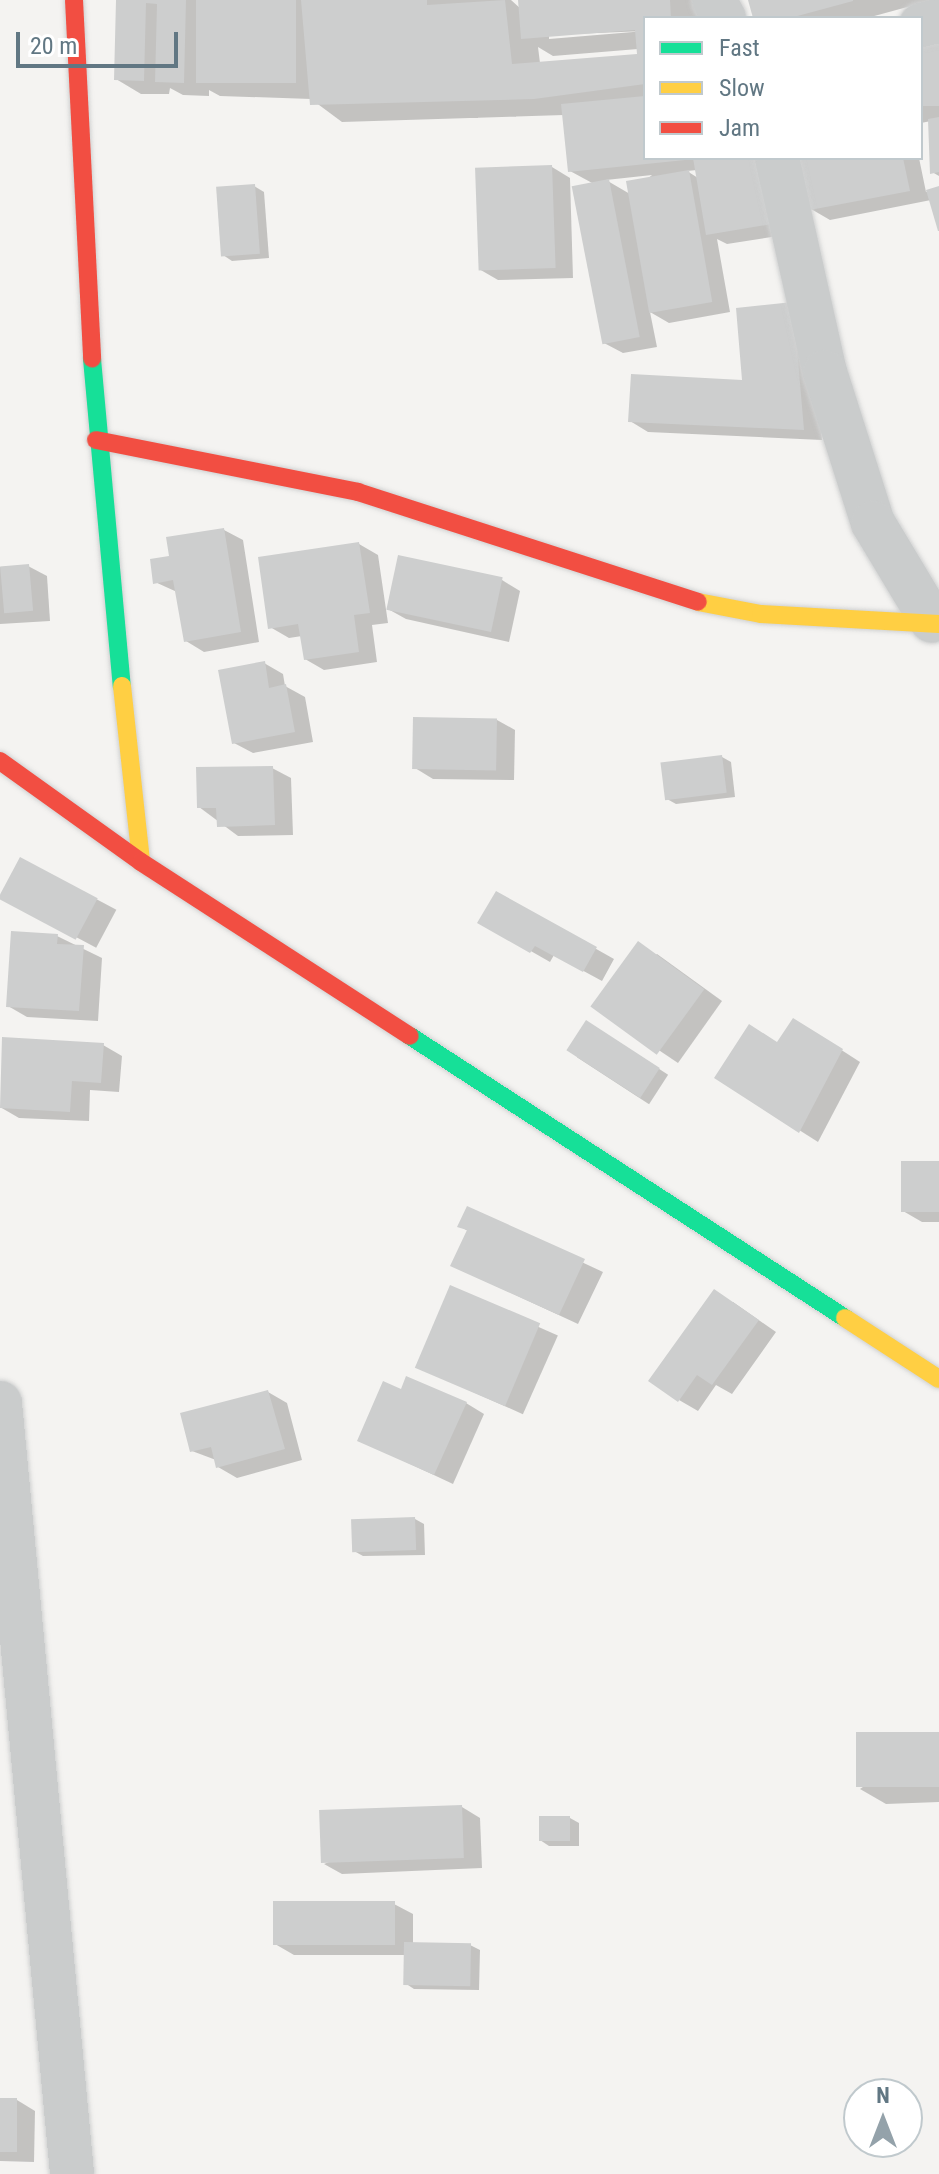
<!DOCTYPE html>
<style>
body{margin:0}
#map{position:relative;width:939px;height:2174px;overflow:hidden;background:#f4f3f1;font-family:"Roboto Condensed",sans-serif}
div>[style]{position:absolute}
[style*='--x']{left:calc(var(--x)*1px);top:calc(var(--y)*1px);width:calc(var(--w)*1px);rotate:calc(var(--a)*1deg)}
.shadow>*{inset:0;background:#0003;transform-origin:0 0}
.building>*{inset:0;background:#cdcece;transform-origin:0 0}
.roads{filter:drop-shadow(0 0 2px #d0d1d1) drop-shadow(0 0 2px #d0d1d1)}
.street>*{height:44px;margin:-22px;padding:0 22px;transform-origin:22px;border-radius:22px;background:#cacccc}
.fast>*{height:18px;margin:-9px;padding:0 9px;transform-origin:9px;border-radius:9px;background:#16e098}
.slow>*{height:18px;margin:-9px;padding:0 9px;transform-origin:9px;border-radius:9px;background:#ffcf43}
.jam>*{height:18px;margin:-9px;padding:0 9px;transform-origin:9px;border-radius:9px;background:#f24e42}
span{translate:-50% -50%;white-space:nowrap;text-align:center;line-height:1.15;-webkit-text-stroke:8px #fff;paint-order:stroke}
.legend{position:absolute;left:643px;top:16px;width:280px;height:144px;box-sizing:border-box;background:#fff;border:2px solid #c0c9cd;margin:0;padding:10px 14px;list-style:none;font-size:24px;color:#617783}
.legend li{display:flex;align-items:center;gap:16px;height:40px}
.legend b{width:40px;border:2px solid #c0c9cd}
.north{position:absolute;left:843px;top:2078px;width:80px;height:80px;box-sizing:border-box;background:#fff;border:2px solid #c0c9cd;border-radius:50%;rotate:0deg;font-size:22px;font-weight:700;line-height:32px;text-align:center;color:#617783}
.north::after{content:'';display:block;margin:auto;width:28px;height:36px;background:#94a2aa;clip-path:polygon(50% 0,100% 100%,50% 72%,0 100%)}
.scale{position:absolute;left:16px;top:32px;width:162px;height:36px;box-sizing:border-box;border:4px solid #617783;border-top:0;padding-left:10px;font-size:24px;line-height:28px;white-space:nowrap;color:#617783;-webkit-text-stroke:6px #fff;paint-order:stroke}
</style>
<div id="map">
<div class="shadow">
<div style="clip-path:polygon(evenodd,118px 0,511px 0,521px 9px,527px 0,700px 0,700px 18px,645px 18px,645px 31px,549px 35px,549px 39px,645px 31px,645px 158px,776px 158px,790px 234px,727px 244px,717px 239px,730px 312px,669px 323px,650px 312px,657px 347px,623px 353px,604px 343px,594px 184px,570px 171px,564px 115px,342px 122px,311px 99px,220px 96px,209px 90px,209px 96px,183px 95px,170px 88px,169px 94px,141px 94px,116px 79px,118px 0,538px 47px,553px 56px,638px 49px,639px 56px,540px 63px,538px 47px,118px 0,697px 170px,698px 178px,687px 171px,697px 170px,118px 0,652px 175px,630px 194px,606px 180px,652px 175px)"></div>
<div style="clip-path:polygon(750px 0,933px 0,867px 18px,755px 18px)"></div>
<div style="clip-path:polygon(939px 35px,939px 176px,932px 172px,931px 121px,921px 123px,921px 39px)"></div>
<div style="clip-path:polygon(801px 158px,919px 158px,926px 192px,939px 188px,939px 226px,931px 200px,830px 220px,811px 209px)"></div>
<div style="clip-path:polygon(552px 167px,570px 178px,573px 278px,498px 280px,479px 269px)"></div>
<div style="clip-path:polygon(254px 186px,264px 192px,269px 258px,232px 261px,223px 255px)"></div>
<div style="clip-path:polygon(811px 315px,822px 440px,648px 432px,630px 421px,744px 382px)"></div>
<div style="clip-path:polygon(224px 530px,243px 540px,259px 642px,204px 652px,186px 641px,177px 592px,155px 582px,172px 557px)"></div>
<div style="clip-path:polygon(359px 544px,378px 555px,388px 623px,372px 625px,377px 662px,324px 670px,305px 659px,302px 636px,289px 638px,270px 627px)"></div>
<div style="clip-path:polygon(28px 566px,47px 576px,50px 621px,0 624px,0 567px)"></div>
<div style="clip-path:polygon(502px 580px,520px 591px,509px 642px,406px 619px,388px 609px)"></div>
<div style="clip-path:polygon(264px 663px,283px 674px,285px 686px,305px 697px,313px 742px,253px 753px,234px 743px)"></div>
<div style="clip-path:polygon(497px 720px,515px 730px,514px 780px,433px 779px,415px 768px)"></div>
<div style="clip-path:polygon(722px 757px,731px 762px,735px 797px,676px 804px,667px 799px)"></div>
<div style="clip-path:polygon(272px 768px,291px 778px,293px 835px,238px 836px,199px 807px)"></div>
<div style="left:21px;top:859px;width:108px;height:43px;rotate:28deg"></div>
<div style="clip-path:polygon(497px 893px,614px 959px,602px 981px,554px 955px,550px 962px,480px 922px)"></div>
<div style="clip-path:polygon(57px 936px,102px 958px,98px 1021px,27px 1017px,8px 1006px)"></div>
<div style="clip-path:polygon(657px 954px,722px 1001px,678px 1063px,593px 1006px)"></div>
<div style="left:596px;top:1028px;width:86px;height:35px;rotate:33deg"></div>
<div style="clip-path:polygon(812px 1031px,860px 1062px,818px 1142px,717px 1078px)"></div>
<div style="clip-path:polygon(103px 1045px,122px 1056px,119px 1092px,90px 1090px,89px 1121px,19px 1118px,0 1107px)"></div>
<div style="clip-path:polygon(939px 1163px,939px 1222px,922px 1222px,903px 1211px)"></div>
<div style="clip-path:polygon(468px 1209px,603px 1272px,578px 1324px,453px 1266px,468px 1231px,459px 1226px)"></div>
<div style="left:451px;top:1288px;width:117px;height:86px;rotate:24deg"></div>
<div style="clip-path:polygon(733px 1302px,776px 1332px,732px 1394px,716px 1385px,698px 1411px,679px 1400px)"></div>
<div style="clip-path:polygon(268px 1392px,287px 1403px,302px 1460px,237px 1478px,218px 1467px,216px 1460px,192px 1451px)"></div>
<div style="clip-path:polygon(402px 1392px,466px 1403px,484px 1414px,453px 1484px,359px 1440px)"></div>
<div style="clip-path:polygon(415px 1519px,424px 1524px,425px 1555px,363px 1556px,354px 1551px)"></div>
<div style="clip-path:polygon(939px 1734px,939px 1802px,886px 1804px,860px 1789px)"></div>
<div style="clip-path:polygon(462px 1807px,480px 1818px,482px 1868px,342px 1874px,324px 1864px)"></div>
<div style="clip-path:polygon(570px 1818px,579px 1823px,579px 1846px,549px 1846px,540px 1840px)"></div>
<div style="clip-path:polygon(394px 1904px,413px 1914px,413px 1944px,470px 1945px,480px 1950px,479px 1990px,414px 1989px,405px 1983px,405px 1955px,294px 1955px,275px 1944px)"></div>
<div style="clip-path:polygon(0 2100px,17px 2100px,35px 2111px,34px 2162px,0 2161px)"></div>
</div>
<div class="building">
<div style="clip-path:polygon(116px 0,186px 0,184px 83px,155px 82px,157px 4px,146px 3px,144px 81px,114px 80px)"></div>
<div style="left:196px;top:0;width:100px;height:83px"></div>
<div style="clip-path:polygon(301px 0,427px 0,427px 5px,505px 0,512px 64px,637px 54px,635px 30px,521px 39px,518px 0,670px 0,671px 18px,645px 18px,645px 84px,534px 99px,310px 105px)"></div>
<div style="clip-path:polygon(748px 0,853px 0,853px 1px,790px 18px,753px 18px)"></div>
<div style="left:939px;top:33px;width:73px;height:18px;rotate:90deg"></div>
<div style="clip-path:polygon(645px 96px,645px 158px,685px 160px,568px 172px,561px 104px)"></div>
<div style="clip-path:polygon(939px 117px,939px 172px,930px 174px,928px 119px)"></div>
<div style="clip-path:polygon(693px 158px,760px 158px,772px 224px,706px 235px)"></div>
<div style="clip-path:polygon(799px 158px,903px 158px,910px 191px,810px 210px)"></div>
<div style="left:552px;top:165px;width:103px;height:77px;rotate:88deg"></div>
<div style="left:689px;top:170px;width:134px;height:64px;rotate:80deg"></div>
<div style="left:609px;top:179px;width:161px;height:38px;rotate:79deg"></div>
<div style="left:255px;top:184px;width:70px;height:39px;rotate:86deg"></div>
<div style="clip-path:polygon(939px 186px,939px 231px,938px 231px,926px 190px)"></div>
<div style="clip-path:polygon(793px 302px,804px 430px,628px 422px,631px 374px,742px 380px,736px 308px)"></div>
<div style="clip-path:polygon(224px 528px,241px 632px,184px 642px,173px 580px,153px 584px,150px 559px,169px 556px,166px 537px)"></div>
<div style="clip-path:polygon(359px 542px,370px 613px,354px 615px,359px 652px,304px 660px,298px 624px,268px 629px,258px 557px)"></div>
<div style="left:398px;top:555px;width:107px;height:56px;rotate:12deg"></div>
<div style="left:29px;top:564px;width:47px;height:29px;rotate:85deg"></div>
<div style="clip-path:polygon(265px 661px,269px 688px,286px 684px,295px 732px,232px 744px,218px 670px)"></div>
<div style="left:413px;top:717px;width:84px;height:52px;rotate:1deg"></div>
<div style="left:722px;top:755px;width:38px;height:62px;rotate:83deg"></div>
<div style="clip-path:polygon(273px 766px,275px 825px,217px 827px,216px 808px,197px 808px,196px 767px)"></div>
<div style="left:20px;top:857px;width:88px;height:47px;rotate:28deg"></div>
<div style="clip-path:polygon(496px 891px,597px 947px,583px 972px,535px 946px,530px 953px,477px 923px)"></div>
<div style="clip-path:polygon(11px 931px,58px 934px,57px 944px,84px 945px,79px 1011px,6px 1007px)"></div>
<div style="left:638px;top:941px;width:82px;height:81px;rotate:36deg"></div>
<div style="clip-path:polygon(793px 1018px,843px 1049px,799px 1133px,714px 1078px,749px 1024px,777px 1042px)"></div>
<div style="left:586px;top:1020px;width:88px;height:36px;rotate:33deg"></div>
<div style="clip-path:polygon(2px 1037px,104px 1043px,101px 1083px,72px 1081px,70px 1112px,0 1108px)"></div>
<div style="left:901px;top:1161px;width:38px;height:51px"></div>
<div style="clip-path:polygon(467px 1206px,585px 1259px,559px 1315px,450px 1266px,467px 1230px,457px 1227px)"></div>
<div style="left:450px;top:1285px;width:98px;height:90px;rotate:23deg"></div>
<div style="clip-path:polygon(714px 1289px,759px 1320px,712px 1385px,697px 1375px,678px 1402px,648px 1381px)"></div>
<div style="clip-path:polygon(406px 1376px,467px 1402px,434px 1475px,357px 1441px,383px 1381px,401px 1389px)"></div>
<div style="clip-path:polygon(268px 1390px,285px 1449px,216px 1468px,211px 1447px,190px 1452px,180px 1413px)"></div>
<div style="left:415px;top:1517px;width:33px;height:64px;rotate:88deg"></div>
<div style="left:939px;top:1732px;width:55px;height:83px;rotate:90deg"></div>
<div style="left:462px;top:1805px;width:53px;height:143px;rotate:88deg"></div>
<div style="left:539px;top:1816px;width:31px;height:25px"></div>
<div style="left:273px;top:1901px;width:122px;height:44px"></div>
<div style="left:404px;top:1942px;width:67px;height:43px;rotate:1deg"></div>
<div style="left:0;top:2098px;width:17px;height:54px"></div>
</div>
<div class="roads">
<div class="street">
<div style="--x:714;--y:0;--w:21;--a:61"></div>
<div style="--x:921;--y:25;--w:18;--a:-13"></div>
<div style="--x:777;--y:158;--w:219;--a:77.4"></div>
<div style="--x:825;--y:372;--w:158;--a:72.4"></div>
<div style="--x:873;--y:523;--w:114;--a:59"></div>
<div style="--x:0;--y:1403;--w:774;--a:84.66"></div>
</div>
<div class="fast">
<div style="--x:92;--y:359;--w:328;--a:84.8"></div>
<div style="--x:410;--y:1036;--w:518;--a:32.95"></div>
</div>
<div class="slow">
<div style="--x:698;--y:602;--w:64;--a:10.8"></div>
<div style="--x:761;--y:614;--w:178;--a:3.2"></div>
<div style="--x:122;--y:686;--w:177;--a:83.8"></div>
<div style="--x:845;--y:1318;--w:112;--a:33"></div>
</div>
<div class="jam">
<div style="--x:74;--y:0;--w:359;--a:87.1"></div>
<div style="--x:96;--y:440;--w:267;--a:11.2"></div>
<div style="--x:358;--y:492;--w:357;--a:17.9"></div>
<div style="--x:0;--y:761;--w:173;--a:35.6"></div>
<div style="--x:141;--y:862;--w:320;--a:32.9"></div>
</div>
</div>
<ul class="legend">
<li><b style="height:10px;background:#16e098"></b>Fast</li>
<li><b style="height:10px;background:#ffcf43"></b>Slow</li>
<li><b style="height:10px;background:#f24e42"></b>Jam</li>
</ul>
<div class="north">N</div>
<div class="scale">20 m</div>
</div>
